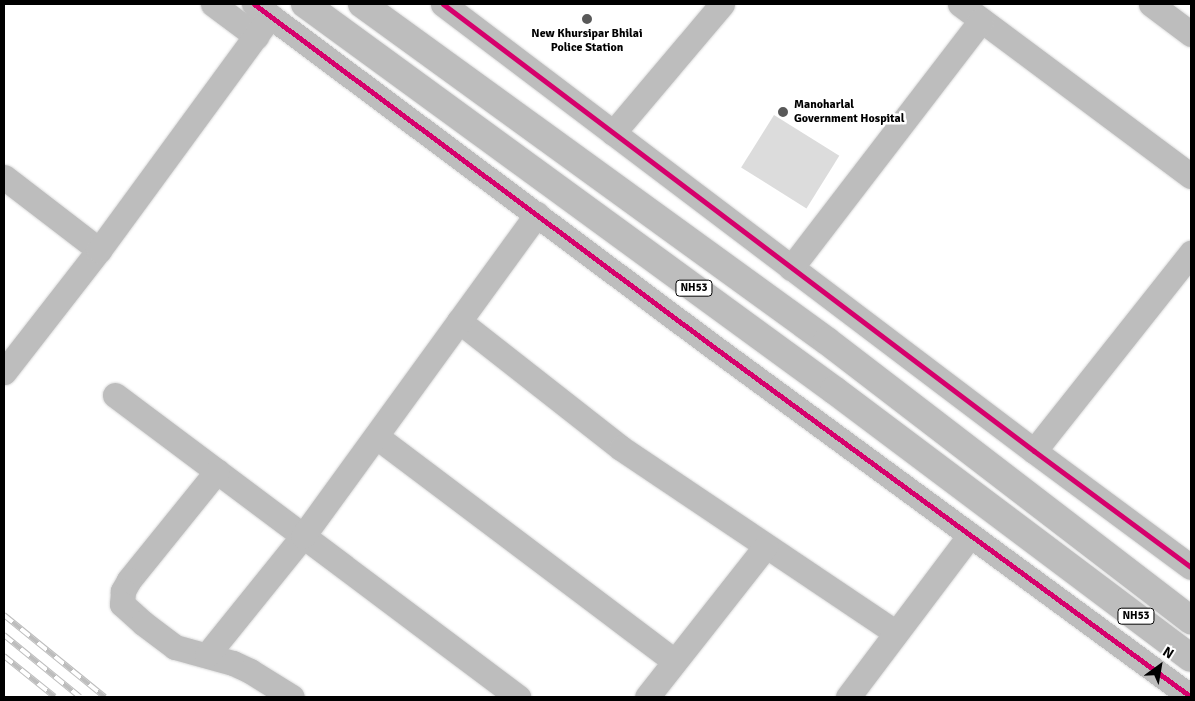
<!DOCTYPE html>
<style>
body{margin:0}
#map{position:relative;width:1195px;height:701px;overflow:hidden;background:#fff;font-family:Signika,sans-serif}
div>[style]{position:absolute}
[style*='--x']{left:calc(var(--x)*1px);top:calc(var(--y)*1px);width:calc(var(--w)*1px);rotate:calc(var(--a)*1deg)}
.building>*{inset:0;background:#dcdcdc;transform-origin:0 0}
.roads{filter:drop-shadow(0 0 1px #dbdbdb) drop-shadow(0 0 1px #dbdbdb)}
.minor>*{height:25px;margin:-12.5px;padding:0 12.5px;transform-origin:12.5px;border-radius:12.5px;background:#bdbdbd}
.highway>*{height:28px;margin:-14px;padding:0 14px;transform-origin:14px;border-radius:14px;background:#bdbdbd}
.rail>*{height:5.5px;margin-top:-2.75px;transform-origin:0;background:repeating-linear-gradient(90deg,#fff 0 11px,#bdbdbd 0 22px);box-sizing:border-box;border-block:1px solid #bdbdbd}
.cycleway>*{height:5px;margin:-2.5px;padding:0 2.5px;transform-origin:2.5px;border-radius:2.5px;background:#d6006c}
.dots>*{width:14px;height:14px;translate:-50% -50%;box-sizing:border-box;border:2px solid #fff;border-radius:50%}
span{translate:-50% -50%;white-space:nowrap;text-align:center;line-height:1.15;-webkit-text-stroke:5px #fff;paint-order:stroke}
.shield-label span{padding:1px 4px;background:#fff;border:1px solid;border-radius:4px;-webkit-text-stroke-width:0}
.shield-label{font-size:11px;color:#000;font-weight:700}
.poi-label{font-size:12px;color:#000;font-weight:700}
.left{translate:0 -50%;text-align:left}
.frame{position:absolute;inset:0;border:5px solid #000;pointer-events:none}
.north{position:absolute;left:1135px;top:641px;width:50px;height:50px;-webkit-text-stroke:4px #fff;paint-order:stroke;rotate:32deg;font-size:14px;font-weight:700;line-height:20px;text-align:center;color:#000}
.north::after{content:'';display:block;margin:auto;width:18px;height:22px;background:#000;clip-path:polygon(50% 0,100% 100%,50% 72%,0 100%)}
</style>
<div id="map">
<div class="building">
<div style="left:774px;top:115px;width:77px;height:62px;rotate:32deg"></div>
</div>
<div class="roads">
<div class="minor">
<div style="--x:213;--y:4;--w:54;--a:36.7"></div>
<div style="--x:254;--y:4;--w:570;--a:36.73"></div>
<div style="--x:711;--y:345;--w:595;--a:36.25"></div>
<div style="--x:443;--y:4;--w:741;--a:37.1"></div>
<div style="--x:1034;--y:451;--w:195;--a:36.5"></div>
<div style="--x:960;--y:4;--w:288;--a:36.7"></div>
<div style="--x:1151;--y:4;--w:50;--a:36.9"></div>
<div style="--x:613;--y:133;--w:169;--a:-49.8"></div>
<div style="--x:4;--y:177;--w:120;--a:37.5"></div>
<div style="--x:791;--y:268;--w:312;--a:-52.5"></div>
<div style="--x:459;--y:321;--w:206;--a:38.1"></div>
<div style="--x:621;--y:448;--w:331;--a:33.9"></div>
<div style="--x:4;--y:372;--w:155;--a:-52.1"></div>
<div style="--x:99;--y:250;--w:290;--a:-53.8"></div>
<div style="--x:115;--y:395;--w:504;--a:36.85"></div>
<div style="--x:377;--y:437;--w:372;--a:37"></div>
<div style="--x:1034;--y:451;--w:253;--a:-51.6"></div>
<div style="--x:217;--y:471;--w:140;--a:128.9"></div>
<div style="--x:129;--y:580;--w:13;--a:119"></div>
<div style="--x:123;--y:591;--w:13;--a:94"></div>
<div style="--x:122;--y:604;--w:28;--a:42"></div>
<div style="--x:143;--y:623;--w:40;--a:37"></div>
<div style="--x:175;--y:647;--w:60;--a:15.4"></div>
<div style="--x:233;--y:663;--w:19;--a:25"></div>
<div style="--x:250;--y:671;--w:49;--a:31.8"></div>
<div style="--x:207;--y:655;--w:153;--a:-51.1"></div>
<div style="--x:303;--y:536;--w:398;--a:-54"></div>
<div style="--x:647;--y:697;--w:192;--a:-51.8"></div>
<div style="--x:848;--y:697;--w:203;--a:-53"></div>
</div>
<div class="highway">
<div style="--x:305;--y:4;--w:655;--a:36.12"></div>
<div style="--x:834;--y:390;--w:446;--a:36.9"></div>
<div style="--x:362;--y:4;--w:574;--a:35.93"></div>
<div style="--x:827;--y:341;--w:459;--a:37.5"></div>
</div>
</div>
<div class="rail">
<div style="--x:4;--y:615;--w:130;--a:39.1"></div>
<div style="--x:4;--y:635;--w:98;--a:39.2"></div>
<div style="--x:4;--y:656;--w:65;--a:38.8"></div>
</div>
<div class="cycleway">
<div style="--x:254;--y:4;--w:570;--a:36.73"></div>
<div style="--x:711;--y:345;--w:595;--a:36.25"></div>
<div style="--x:443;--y:4;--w:741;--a:37.1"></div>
<div style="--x:1034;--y:451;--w:195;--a:36.5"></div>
</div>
<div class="dots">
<div style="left:587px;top:19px;background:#595959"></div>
<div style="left:783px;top:112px;background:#595959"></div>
</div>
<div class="shield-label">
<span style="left:694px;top:288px">NH53</span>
<span style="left:1136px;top:616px">NH53</span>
</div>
<div class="poi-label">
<span style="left:587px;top:41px">New Khursipar Bhilai<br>Police Station</span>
<span class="left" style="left:794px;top:112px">Manoharlal<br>Government Hospital</span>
</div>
<div class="frame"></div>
<div class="north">N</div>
</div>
